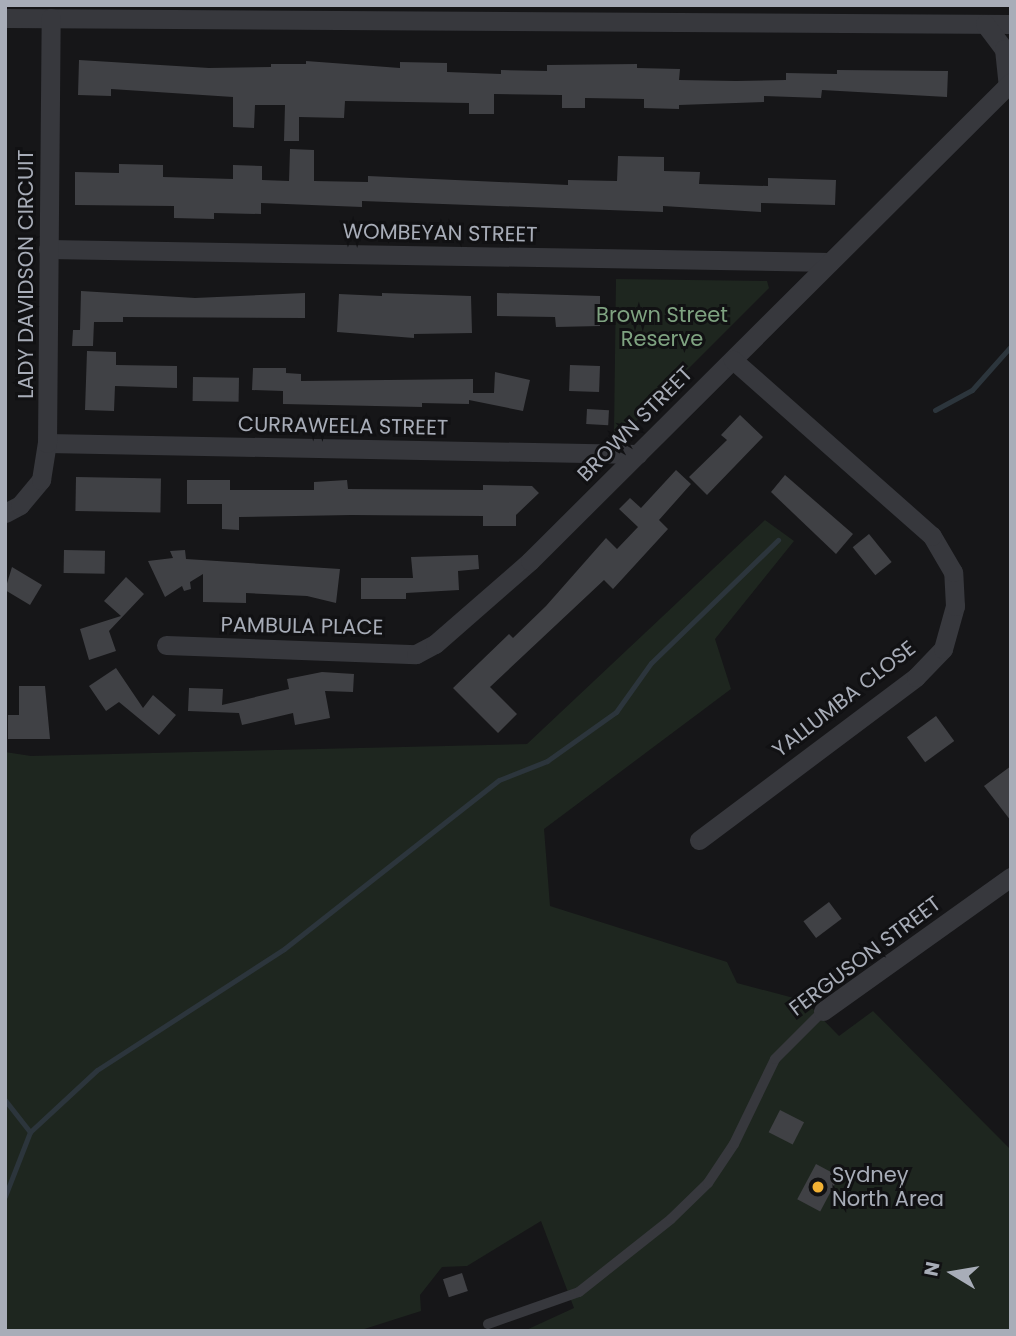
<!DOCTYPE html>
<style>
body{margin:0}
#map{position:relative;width:1016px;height:1336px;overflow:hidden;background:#161618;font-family:Poppins,sans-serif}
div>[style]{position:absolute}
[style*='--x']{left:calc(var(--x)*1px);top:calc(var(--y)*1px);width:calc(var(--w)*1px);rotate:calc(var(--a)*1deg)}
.green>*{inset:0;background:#1e261f}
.stream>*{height:5px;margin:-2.5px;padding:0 2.5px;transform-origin:2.5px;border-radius:2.5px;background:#2c353c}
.building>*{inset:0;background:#404145;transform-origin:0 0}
.lane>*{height:10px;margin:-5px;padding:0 5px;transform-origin:5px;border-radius:5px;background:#37383d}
.street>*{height:19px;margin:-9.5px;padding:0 9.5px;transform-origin:9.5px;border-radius:9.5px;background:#37383d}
.dots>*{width:19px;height:19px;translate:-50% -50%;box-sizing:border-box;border:4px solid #111113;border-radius:50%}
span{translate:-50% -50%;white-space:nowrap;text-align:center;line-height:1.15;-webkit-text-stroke:6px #111113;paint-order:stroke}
.street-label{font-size:21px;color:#a8adb8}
.park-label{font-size:21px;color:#7fa381}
.poi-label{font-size:21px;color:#a8adb8}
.left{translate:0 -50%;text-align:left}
.frame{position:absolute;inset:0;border:7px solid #a8adb8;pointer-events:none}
.north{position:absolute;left:918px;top:1238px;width:70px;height:70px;-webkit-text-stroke:5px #111113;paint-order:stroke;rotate:281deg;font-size:19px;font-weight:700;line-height:28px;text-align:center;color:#a8adb8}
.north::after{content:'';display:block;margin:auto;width:24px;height:32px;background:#a8adb8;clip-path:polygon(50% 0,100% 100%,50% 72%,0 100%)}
</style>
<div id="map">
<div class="green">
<div style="clip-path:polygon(616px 279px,767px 281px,769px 288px,630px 427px,614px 433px)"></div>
<div style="clip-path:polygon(765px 520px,794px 541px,715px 639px,731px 689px,544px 829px,550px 906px,727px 962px,737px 983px,805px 1001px,839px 1036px,873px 1011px,1011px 1150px,1011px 1331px,524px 1331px,574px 1308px,541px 1221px,467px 1266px,442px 1267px,420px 1295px,421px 1311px,358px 1331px,5px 1331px,5px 752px,31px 756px,527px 744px)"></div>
</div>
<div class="stream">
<div style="--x:935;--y:410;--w:42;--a:-28.4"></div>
<div style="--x:972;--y:390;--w:59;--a:-48.4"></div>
<div style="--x:5;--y:1100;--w:41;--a:52"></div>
<div style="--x:30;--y:1132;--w:69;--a:111.3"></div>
<div style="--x:30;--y:1132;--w:91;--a:-42.8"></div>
<div style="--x:97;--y:1070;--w:223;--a:-32.9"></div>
<div style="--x:284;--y:949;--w:273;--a:-38.2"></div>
<div style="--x:499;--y:780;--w:52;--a:-21.6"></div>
<div style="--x:547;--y:761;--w:85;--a:-35.4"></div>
<div style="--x:616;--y:712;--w:60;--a:-54.5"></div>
<div style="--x:651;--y:663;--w:177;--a:-44.1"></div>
</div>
<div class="building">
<div style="clip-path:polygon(79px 60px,209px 68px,271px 67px,271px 64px,306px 64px,306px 61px,400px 68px,400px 62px,447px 63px,447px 72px,501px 74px,501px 70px,547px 71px,547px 65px,637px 64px,637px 68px,680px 69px,679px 80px,736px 81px,786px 80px,786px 73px,837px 74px,837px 70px,948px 71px,947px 97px,822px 90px,821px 98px,764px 96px,764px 102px,679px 105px,679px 109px,644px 108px,644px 99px,585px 98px,585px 108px,562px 108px,562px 95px,494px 94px,494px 114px,469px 114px,469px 103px,345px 101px,344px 118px,299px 117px,299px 141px,284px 141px,285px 105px,255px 105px,254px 128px,233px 127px,233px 97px,111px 89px,111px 96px,78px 95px)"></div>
<div style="clip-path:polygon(290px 149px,314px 150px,314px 181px,368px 182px,368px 176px,568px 185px,568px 180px,617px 181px,618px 156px,664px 157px,664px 171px,700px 172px,699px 184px,768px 186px,768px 178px,836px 180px,835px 205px,761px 203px,761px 212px,663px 206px,663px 212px,362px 201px,362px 207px,261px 203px,261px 214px,214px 213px,214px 219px,174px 218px,174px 206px,75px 205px,75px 172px,119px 173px,119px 164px,163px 165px,163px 177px,233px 179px,233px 165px,262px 166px,262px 180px,289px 181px)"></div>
<div style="clip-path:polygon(81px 291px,195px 298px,305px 293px,305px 318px,123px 317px,123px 322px,94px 322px,93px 346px,72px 346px,73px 330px,80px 330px)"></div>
<div style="clip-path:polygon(382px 293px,471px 296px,472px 333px,414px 334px,414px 338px,337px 332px,339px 294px,382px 296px)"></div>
<div style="clip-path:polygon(497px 293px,600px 296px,600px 326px,556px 327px,555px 317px,497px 316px)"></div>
<div style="clip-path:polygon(87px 351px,116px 352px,116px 365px,177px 366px,177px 388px,115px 386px,114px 411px,85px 410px)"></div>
<div style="left:570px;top:365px;width:30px;height:26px;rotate:2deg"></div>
<div style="clip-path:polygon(253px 368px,286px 368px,286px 373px,301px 374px,301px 381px,473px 379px,473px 393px,494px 393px,495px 372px,530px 380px,523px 411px,469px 400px,469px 404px,422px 403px,422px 407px,283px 404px,283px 391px,252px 390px)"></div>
<div style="left:193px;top:377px;width:46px;height:24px;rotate:1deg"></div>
<div style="left:587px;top:409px;width:22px;height:15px;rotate:3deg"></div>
<div style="clip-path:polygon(740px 415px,763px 437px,707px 495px,689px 477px,727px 440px,721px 435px)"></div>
<div style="clip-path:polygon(676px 470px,691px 484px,659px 520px,668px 529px,613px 589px,604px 580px,490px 687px,517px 714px,498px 733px,453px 688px,509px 634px,513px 638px,546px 606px,606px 538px,617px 549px,638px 527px,619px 509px,630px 498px,641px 508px)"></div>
<div style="clip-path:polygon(785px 475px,853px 534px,836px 554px,771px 492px)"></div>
<div style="left:76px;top:477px;width:85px;height:34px;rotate:1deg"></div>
<div style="clip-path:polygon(187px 480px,230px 480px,230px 490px,314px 490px,314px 482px,347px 480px,348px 489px,483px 490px,483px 485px,532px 486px,539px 493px,516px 515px,516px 526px,483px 526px,483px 516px,351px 515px,239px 517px,239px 530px,222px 529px,222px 504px,187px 504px)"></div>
<div style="left:869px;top:534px;width:36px;height:21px;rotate:51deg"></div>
<div style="left:64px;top:550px;width:41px;height:23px;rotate:1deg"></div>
<div style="clip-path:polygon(185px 550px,186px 559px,340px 569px,336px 603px,307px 596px,246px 593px,246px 603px,203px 602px,203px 574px,190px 582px,191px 589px,184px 591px,182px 586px,165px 597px,148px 561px,173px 558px,170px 551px)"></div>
<div style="clip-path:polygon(478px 555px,479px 569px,458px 571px,459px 590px,406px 593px,406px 599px,361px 599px,361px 578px,413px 578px,411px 557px)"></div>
<div style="clip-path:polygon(12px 567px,42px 585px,30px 605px,5px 590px)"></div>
<div style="clip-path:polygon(126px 577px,144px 594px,109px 631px,116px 651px,89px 660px,80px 629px,121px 616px,104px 601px)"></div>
<div style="clip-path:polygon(116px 668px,143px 708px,153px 695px,176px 715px,159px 735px,119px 702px,106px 711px,89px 686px)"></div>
<div style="clip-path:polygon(322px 672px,354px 674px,353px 692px,325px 691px,330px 718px,295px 725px,293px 713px,242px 725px,239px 713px,188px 711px,189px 688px,223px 689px,222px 705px,289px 689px,287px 679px)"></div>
<div style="clip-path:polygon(19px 686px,45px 686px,50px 739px,8px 739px,8px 715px,19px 715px)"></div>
<div style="left:936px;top:716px;width:31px;height:36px;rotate:54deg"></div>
<div style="clip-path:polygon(1011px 766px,1011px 821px,984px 786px)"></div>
<div style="left:829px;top:902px;width:21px;height:32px;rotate:53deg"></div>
<div style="left:780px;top:1110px;width:27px;height:25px;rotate:27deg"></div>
<div style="left:816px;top:1164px;width:26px;height:40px;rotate:28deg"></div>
<div style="left:462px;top:1273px;width:19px;height:20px;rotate:72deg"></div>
</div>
<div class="lane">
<div style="--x:488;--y:1324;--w:96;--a:-19.4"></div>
<div style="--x:579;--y:1292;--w:117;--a:-38.4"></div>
<div style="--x:671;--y:1219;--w:52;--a:-44.2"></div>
<div style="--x:708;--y:1183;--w:47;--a:-56.3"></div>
<div style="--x:734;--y:1144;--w:94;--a:-64.2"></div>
<div style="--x:775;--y:1059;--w:68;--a:-45"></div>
</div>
<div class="street">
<div style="--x:5;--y:18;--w:1006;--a:0.34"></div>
<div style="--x:985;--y:24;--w:31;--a:53"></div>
<div style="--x:1004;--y:49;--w:36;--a:84"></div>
<div style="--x:48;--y:249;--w:782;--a:0.95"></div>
<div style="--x:47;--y:443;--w:591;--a:1.07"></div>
<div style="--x:5;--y:513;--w:17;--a:-28"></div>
<div style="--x:20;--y:505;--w:33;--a:-50"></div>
<div style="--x:41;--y:480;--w:37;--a:-81"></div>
<div style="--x:47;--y:443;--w:425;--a:-89.5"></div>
<div style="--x:166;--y:645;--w:250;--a:2.1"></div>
<div style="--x:416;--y:654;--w:21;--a:-28"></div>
<div style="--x:435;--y:644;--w:126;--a:-41.1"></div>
<div style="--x:530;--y:561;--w:679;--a:-44.88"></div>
<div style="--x:699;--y:840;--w:271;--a:-36.9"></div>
<div style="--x:916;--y:677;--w:39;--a:-46"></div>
<div style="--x:943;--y:649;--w:45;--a:-74.4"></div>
<div style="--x:955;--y:606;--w:34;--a:-93"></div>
<div style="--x:953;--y:572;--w:42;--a:-120.3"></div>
<div style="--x:932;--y:536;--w:266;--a:-138.5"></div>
<div style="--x:823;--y:1011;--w:231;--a:-35.5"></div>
</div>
<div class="dots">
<div style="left:818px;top:1187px;background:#f2b134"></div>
</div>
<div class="street-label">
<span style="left:440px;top:233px;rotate:1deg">WOMBEYAN STREET</span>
<span style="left:26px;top:274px;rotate:-90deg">LADY DAVIDSON CIRCUIT</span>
<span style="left:635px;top:424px;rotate:-45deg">BROWN STREET</span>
<span style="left:343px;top:426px;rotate:1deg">CURRAWEELA STREET</span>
<span style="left:302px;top:626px;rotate:1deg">PAMBULA PLACE</span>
<span style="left:844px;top:699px;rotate:-38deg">YALLUMBA CLOSE</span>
<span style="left:865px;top:956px;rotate:-37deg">FERGUSON STREET</span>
</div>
<div class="park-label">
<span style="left:662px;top:327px">Brown Street<br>Reserve</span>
</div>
<div class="poi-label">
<span class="left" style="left:832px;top:1187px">Sydney<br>North Area</span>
</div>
<div class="frame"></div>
<div class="north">N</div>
</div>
